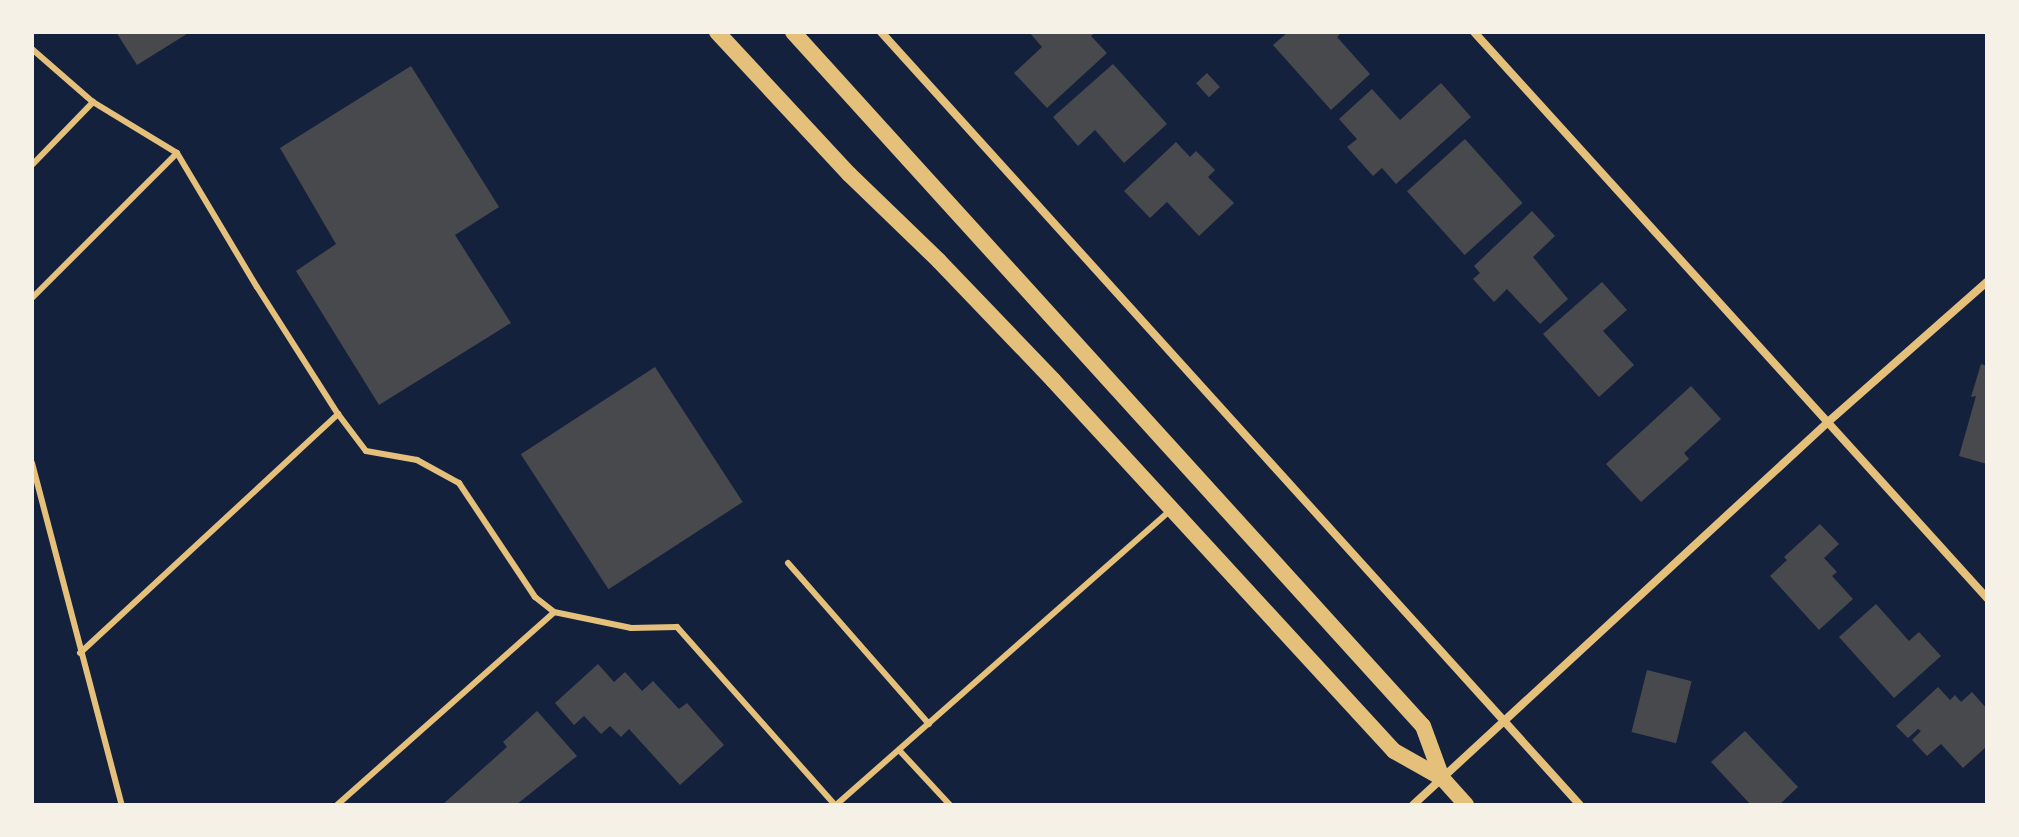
<!DOCTYPE html>
<style>
body{margin:0}
#map{position:relative;width:2019px;height:837px;overflow:hidden;background:#14213d;font-family:"Varela Round",sans-serif}
div>[style]{position:absolute}
[style*='--x']{left:calc(var(--x)*1px);top:calc(var(--y)*1px);width:calc(var(--w)*1px);rotate:calc(var(--a)*1deg)}
.building>*{inset:0;background:#48494c;transform-origin:0 0}
.service>*{height:6px;margin:-3px;padding:0 3px;transform-origin:3px;border-radius:3px;background:#e5c07b}
.minor>*{height:8px;margin:-4px;padding:0 4px;transform-origin:4px;border-radius:4px;background:#e5c07b}
.secondary>*{height:16px;margin:-8px;padding:0 8px;transform-origin:8px;border-radius:8px;background:#e5c07b}
span{translate:-50% -50%;white-space:nowrap;text-align:center;line-height:1.15;-webkit-text-stroke:8px #f6f1e7;paint-order:stroke}
.frame{position:absolute;inset:0;border:34px solid #f6f1e7;pointer-events:none}
</style>
<div id="map">
<div class="building">
<div style="clip-path:polygon(116px 32px,190px 32px,137px 65px)"></div>
<div style="clip-path:polygon(1029px 32px,1096px 32px,1091px 36px,1107px 53px,1047px 108px,1014px 73px,1042px 47px)"></div>
<div style="clip-path:polygon(1288px 32px,1342px 32px,1337px 37px,1370px 74px,1331px 110px,1273px 45px)"></div>
<div style="clip-path:polygon(1113px 64px,1167px 124px,1124px 163px,1095px 130px,1078px 146px,1053px 117px)"></div>
<div style="clip-path:polygon(411px 66px,499px 207px,455px 235px,511px 323px,379px 405px,296px 271px,336px 244px,280px 148px)"></div>
<div style="left:1207px;top:73px;width:19px;height:15px;rotate:47deg"></div>
<div style="clip-path:polygon(1441px 83px,1471px 117px,1396px 184px,1382px 168px,1373px 176px,1347px 147px,1357px 139px,1339px 119px,1372px 89px,1400px 120px)"></div>
<div style="left:1465px;top:139px;width:86px;height:78px;rotate:48deg"></div>
<div style="clip-path:polygon(1176px 142px,1190px 157px,1196px 151px,1215px 170px,1208px 177px,1234px 203px,1199px 236px,1167px 202px,1150px 218px,1124px 191px)"></div>
<div style="clip-path:polygon(1532px 211px,1555px 236px,1533px 257px,1568px 299px,1540px 324px,1507px 289px,1494px 302px,1473px 279px,1480px 273px,1474px 266px)"></div>
<div style="clip-path:polygon(1602px 282px,1627px 310px,1603px 331px,1634px 365px,1599px 397px,1543px 334px)"></div>
<div style="clip-path:polygon(1981px 364px,1987px 366px,1987px 464px,1959px 456px,1976px 396px,1971px 397px)"></div>
<div style="left:655px;top:367px;width:161px;height:160px;rotate:57deg"></div>
<div style="clip-path:polygon(1691px 386px,1721px 419px,1684px 453px,1689px 459px,1641px 502px,1606px 464px)"></div>
<div style="clip-path:polygon(1820px 524px,1839px 544px,1824px 558px,1837px 572px,1832px 576px,1853px 599px,1819px 630px,1770px 576px,1787px 560px,1784px 557px)"></div>
<div style="clip-path:polygon(1876px 604px,1909px 641px,1919px 632px,1941px 656px,1894px 698px,1839px 637px)"></div>
<div style="clip-path:polygon(598px 664px,614px 682px,625px 672px,642px 691px,653px 681px,679px 709px,687px 703px,724px 745px,680px 785px,629px 729px,621px 737px,610px 726px,601px 734px,584px 716px,574px 725px,555px 703px)"></div>
<div style="left:1647px;top:670px;width:46px;height:64px;rotate:14deg"></div>
<div style="clip-path:polygon(1938px 687px,1950px 700px,1955px 695px,1961px 702px,1972px 692px,1987px 709px,1987px 746px,1963px 768px,1941px 744px,1927px 756px,1912px 740px,1921px 731px,1918px 729px,1908px 738px,1896px 726px)"></div>
<div style="clip-path:polygon(537px 711px,577px 756px,516px 805px,442px 805px,507px 747px,503px 742px)"></div>
<div style="clip-path:polygon(1745px 731px,1798px 787px,1779px 805px,1751px 805px,1711px 762px)"></div>
</div>
<div class="service">
<div style="--x:32;--y:49;--w:81;--a:41"></div>
<div style="--x:32;--y:165;--w:88;--a:-45.9"></div>
<div style="--x:93;--y:102;--w:98;--a:31.3"></div>
<div style="--x:177;--y:153;--w:156;--a:59.2"></div>
<div style="--x:257;--y:287;--w:151;--a:57.5"></div>
<div style="--x:338;--y:414;--w:46;--a:52.9"></div>
<div style="--x:366;--y:451;--w:52;--a:10"></div>
<div style="--x:417;--y:460;--w:48;--a:28.7"></div>
<div style="--x:459;--y:483;--w:137;--a:56.3"></div>
<div style="--x:535;--y:597;--w:24;--a:38"></div>
<div style="--x:554;--y:612;--w:79;--a:11.7"></div>
<div style="--x:631;--y:628;--w:46;--a:-1.2"></div>
<div style="--x:677;--y:627;--w:238;--a:48.4"></div>
<div style="--x:32;--y:298;--w:205;--a:-45"></div>
<div style="--x:32;--y:463;--w:354;--a:75.3"></div>
<div style="--x:788;--y:563;--w:214;--a:48.8"></div>
<div style="--x:80;--y:653;--w:352;--a:-42.8"></div>
<div style="--x:899;--y:750;--w:75;--a:47.2"></div>
<div style="--x:337;--y:805;--w:290;--a:-41.6"></div>
<div style="--x:836;--y:805;--w:444;--a:-41.4"></div>
</div>
<div class="minor">
<div style="--x:881;--y:32;--w:1042;--a:47.88"></div>
<div style="--x:1474;--y:32;--w:764;--a:47.81"></div>
<div style="--x:1413;--y:805;--w:565;--a:-42.7"></div>
<div style="--x:1828;--y:422;--w:212;--a:-41.4"></div>
</div>
<div class="secondary">
<div style="--x:717;--y:32;--w:194;--a:47.1"></div>
<div style="--x:849;--y:174;--w:125;--a:44"></div>
<div style="--x:939;--y:261;--w:165;--a:46.2"></div>
<div style="--x:1053;--y:380;--w:504;--a:47.41"></div>
<div style="--x:1394;--y:751;--w:55;--a:29.4"></div>
<div style="--x:1442;--y:778;--w:36;--a:48"></div>
<div style="--x:793;--y:32;--w:937;--a:47.77"></div>
<div style="--x:1423;--y:726;--w:55;--a:69.9"></div>
</div>
<div class="frame"></div>
</div>
